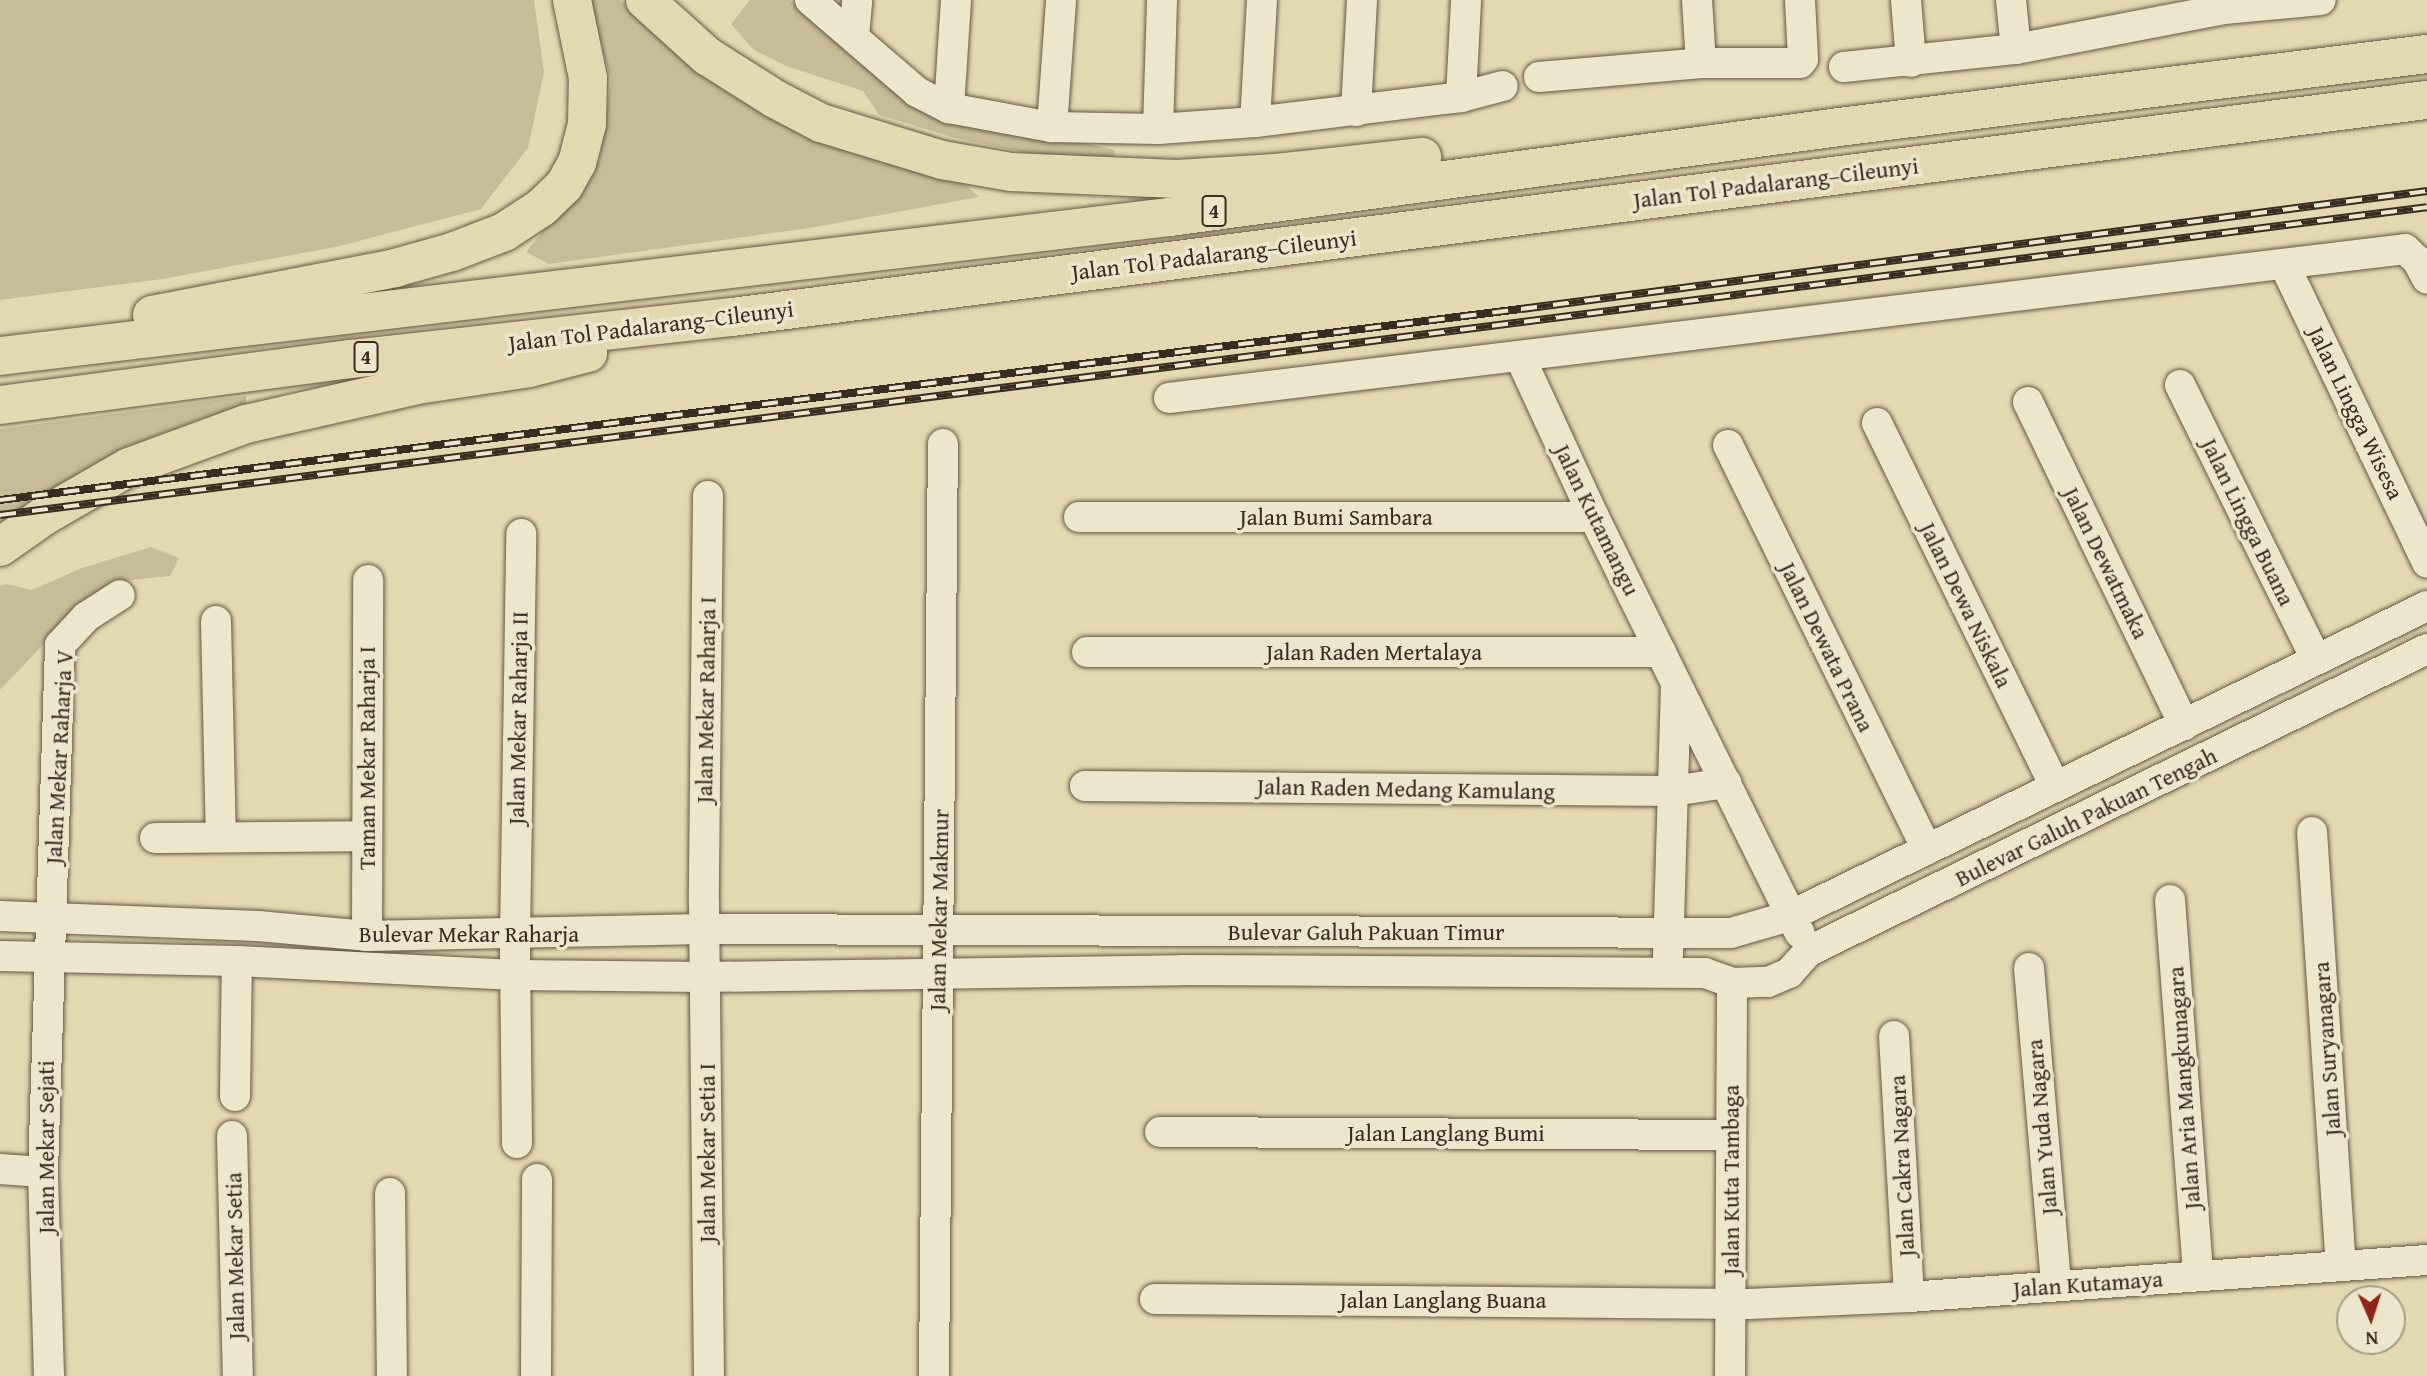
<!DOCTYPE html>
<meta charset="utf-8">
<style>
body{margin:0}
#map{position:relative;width:2427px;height:1376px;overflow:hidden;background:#e4d8b2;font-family:"Gentium Book Plus",serif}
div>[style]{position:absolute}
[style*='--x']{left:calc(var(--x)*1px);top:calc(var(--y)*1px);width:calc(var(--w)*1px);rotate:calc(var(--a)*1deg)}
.green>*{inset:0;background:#c7bb99}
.roads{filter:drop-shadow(0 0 2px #665645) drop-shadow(0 0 2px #665645)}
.minor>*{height:30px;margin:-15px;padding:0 15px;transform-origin:15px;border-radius:15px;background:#ede6cd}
.highway>*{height:38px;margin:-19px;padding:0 19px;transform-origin:19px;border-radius:19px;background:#e4d8b2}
.rail>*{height:8px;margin-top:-4px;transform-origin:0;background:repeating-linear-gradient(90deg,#ede6cd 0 16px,#3c2b21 0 32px);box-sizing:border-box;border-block:2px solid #3c2b21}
span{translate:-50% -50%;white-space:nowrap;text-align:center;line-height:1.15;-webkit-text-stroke:7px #ede6cd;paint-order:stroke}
.shield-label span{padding:2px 5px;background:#ede6cd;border:2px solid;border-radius:5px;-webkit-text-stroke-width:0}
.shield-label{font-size:21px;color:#3c2b21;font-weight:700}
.street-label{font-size:23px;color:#3c2b21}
.north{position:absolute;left:2336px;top:1285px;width:70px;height:70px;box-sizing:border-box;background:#ede6cd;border:2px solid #a69b88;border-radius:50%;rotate:177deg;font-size:19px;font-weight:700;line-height:28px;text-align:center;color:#3c2b21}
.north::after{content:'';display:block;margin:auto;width:24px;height:32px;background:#8f2418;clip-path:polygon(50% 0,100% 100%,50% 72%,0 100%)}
</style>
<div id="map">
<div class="green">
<div style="clip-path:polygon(0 0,534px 0,544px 72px,528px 148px,481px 209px,336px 247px,162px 279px,0 300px)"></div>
<div style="clip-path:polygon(589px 0,620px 0,684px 59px,952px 173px,979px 197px,810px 228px,549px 264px,526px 252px,599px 162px,611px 80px)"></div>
<div style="clip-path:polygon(750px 0,790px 0,877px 69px,1026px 129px,1115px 150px,1114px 164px,1056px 159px,955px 138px,879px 115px,863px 91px,786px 66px,754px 50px,731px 24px)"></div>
<div style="clip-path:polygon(246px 396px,246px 404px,160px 434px,75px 476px,0 533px,0 429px)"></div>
<div style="clip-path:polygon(151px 547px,179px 558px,170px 576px,112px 582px,58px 629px,0 690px,0 586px,6px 584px,32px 590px,82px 568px)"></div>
</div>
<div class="roads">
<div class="minor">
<div style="--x:810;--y:0;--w:141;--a:40.7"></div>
<div style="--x:917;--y:92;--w:36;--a:27"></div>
<div style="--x:949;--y:108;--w:105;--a:10.5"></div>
<div style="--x:1052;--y:127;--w:106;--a:1.1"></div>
<div style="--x:1158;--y:129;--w:97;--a:-4.1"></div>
<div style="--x:1255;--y:122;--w:208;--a:-6.9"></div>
<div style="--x:1461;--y:97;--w:43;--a:-14.7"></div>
<div style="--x:1697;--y:0;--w:63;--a:86.4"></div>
<div style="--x:1906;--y:0;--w:62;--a:85.4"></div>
<div style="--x:2011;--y:0;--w:49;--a:84.2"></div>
<div style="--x:854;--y:37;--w:37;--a:-85"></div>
<div style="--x:1844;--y:67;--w:173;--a:-6"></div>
<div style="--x:2016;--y:49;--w:212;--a:-10.9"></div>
<div style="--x:2224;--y:9;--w:97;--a:-5.3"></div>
<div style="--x:1539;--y:77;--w:163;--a:-4.9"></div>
<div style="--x:1701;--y:63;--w:99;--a:0"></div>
<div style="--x:1800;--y:63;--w:5;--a:-53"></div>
<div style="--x:1803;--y:59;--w:59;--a:-92.9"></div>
<div style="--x:1461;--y:97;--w:97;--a:-87"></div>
<div style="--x:949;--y:108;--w:108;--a:-86.3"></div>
<div style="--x:1356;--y:111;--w:111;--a:-86.9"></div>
<div style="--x:1255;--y:122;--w:122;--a:-86.7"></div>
<div style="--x:1052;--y:127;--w:127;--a:-85.9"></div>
<div style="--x:1158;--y:129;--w:129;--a:-88.2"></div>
<div style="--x:2284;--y:264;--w:331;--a:64.4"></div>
<div style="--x:1520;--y:357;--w:176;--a:65.2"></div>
<div style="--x:1594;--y:517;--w:464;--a:63.7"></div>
<div style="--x:2180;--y:385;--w:306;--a:63.6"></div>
<div style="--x:1169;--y:398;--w:1245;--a:-6.87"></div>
<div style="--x:2405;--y:249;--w:16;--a:43"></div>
<div style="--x:2417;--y:260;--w:21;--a:62"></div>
<div style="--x:2028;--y:402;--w:359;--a:64.2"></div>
<div style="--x:1877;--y:423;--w:405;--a:63.9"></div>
<div style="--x:1728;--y:445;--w:451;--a:63.8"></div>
<div style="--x:708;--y:496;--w:407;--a:90.6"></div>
<div style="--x:704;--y:903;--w:473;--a:89.4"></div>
<div style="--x:1079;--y:517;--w:515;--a:0"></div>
<div style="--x:216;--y:621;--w:215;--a:88.7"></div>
<div style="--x:1087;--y:652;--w:574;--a:0"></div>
<div style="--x:1085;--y:786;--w:588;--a:0.49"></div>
<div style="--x:1673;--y:791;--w:54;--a:-8.6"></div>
<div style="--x:2312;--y:832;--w:434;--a:86.2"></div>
<div style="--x:155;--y:838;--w:211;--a:-0.5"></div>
<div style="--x:2170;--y:900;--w:377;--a:85.7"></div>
<div style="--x:0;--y:916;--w:258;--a:2.2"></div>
<div style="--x:258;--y:926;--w:109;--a:5.2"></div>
<div style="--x:367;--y:936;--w:338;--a:-1.2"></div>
<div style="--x:705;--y:929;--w:1026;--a:0.22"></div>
<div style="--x:1731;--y:933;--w:61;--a:-16.1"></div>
<div style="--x:1790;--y:916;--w:708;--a:-25.95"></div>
<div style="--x:367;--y:936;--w:356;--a:-89.8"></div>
<div style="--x:1668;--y:955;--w:269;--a:-88.3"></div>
<div style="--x:0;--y:956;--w:237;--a:1.2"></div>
<div style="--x:237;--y:961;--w:278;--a:2.9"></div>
<div style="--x:515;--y:975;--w:191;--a:0.6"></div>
<div style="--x:706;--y:977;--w:476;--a:-0.8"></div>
<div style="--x:1182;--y:970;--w:523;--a:0.33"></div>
<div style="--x:1705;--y:973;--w:29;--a:20"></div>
<div style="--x:1732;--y:983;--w:36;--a:-2"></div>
<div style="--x:1768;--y:982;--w:23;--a:-23"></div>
<div style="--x:1789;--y:973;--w:30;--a:-48"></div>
<div style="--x:1809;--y:951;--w:688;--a:-26.04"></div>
<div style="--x:2029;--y:968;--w:319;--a:85.1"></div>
<div style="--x:1894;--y:1036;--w:261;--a:86.7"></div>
<div style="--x:235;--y:1096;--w:135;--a:-89.2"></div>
<div style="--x:1160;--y:1132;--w:571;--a:0.3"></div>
<div style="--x:232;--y:1136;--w:240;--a:88.6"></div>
<div style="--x:517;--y:1143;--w:207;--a:-90.6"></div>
<div style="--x:515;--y:936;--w:402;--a:-89.1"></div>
<div style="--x:0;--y:1169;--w:43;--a:4"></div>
<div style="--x:390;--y:1193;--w:183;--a:89.4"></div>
<div style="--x:1155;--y:1299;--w:593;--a:0.48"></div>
<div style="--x:1748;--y:1304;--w:161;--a:-2.5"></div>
<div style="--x:1909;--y:1297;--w:519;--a:-4.09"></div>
<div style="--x:49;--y:1376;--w:204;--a:-91.7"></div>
<div style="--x:43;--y:1172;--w:527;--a:-88.15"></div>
<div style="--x:60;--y:645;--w:38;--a:-47"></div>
<div style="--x:86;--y:617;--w:40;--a:-32.9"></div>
<div style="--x:536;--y:1376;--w:197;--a:-89.7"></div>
<div style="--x:934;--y:1376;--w:932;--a:-89.45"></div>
<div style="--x:1730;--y:1376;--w:393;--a:-89.7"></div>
</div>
<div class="highway">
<div style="--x:645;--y:0;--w:84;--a:42.1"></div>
<div style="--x:707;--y:56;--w:80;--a:32.3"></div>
<div style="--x:775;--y:99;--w:52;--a:27.6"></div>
<div style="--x:821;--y:123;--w:127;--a:17"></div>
<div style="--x:942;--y:160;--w:70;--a:9.9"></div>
<div style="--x:1011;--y:172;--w:166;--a:2.4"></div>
<div style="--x:1177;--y:179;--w:99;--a:-3.5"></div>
<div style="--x:1276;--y:173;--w:147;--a:-6.3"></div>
<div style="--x:152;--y:315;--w:248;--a:-10.9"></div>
<div style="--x:395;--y:268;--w:59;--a:-15.7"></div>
<div style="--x:452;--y:252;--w:56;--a:-21"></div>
<div style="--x:504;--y:232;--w:45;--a:-33.3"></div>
<div style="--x:542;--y:207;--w:30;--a:-44"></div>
<div style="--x:564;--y:186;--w:26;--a:-61"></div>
<div style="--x:577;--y:163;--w:40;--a:-75.6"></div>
<div style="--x:587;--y:124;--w:46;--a:-88.8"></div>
<div style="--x:588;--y:78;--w:80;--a:-101.6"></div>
<div style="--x:0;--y:356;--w:1178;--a:-6.78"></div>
<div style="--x:1170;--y:217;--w:683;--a:-7.66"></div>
<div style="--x:1847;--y:126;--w:584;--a:-7.08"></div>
<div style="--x:0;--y:405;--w:354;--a:-7.5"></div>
<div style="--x:351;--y:359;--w:383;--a:-6.3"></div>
<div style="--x:732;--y:317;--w:1709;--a:-7.3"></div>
<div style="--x:0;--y:547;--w:54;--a:-35.2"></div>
<div style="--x:44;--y:516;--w:98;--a:-30"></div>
<div style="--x:129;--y:467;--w:125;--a:-20.2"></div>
<div style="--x:246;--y:424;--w:175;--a:-12.8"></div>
<div style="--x:417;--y:385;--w:113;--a:-8.6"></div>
<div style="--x:529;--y:368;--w:61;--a:-14.3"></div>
</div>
</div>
<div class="rail">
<div style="--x:0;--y:500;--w:1533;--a:-7.16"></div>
<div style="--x:1521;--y:309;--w:914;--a:-7.42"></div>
<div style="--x:0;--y:515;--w:2446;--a:-7.23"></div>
</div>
<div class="shield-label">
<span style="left:1214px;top:211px">4</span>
<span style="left:366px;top:357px">4</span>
</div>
<div class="street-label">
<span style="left:1776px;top:183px;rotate:-7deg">Jalan Tol Padalarang–Cileunyi</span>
<span style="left:1214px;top:255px;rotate:-7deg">Jalan Tol Padalarang–Cileunyi</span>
<span style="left:651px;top:326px;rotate:-7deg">Jalan Tol Padalarang–Cileunyi</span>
<span style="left:2356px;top:413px;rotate:64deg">Jalan Lingga Wisesa</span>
<span style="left:1336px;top:517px">Jalan Bumi Sambara</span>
<span style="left:1597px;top:520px;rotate:64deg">Jalan Kutamangu</span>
<span style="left:2248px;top:522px;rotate:64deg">Jalan Lingga Buana</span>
<span style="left:2106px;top:563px;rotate:64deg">Jalan Dewatmaka</span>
<span style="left:1966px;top:605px;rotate:64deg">Jalan Dewa Niskala</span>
<span style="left:1827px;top:647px;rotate:64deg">Jalan Dewata Prana</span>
<span style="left:1374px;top:652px">Jalan Raden Mertalaya</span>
<span style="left:706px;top:700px;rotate:-89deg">Jalan Mekar Raharja I</span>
<span style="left:518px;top:718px;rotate:-89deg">Jalan Mekar Raharja II</span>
<span style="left:59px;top:757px;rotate:-87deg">Jalan Mekar Raharja V</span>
<span style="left:367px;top:758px;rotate:-90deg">Taman Mekar Raharja I</span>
<span style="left:1406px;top:789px;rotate:1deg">Jalan Raden Medang Kamulang</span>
<span style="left:2086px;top:817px;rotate:-26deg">Bulevar Galuh Pakuan Tengah</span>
<span style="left:939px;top:910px;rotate:-89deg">Jalan Mekar Makmur</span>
<span style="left:1366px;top:932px">Bulevar Galuh Pakuan Timur</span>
<span style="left:469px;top:934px">Bulevar Mekar Raharja</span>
<span style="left:2327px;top:1049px;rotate:-94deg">Jalan Suryanagara</span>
<span style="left:2184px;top:1088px;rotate:-94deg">Jalan Aria Mangkunagara</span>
<span style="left:2042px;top:1127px;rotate:-95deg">Jalan Yuda Nagara</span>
<span style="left:1446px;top:1133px">Jalan Langlang Bumi</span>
<span style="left:46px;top:1147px;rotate:-90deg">Jalan Mekar Sejati</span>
<span style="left:707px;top:1153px;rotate:-90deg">Jalan Mekar Setia I</span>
<span style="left:1902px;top:1166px;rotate:-93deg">Jalan Cakra Nagara</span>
<span style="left:1731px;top:1180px;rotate:-90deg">Jalan Kuta Tambaga</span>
<span style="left:235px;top:1256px;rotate:-91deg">Jalan Mekar Setia</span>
<span style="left:2088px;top:1284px;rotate:-4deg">Jalan Kutamaya</span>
<span style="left:1443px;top:1300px">Jalan Langlang Buana</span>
</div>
<div class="north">N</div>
</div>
